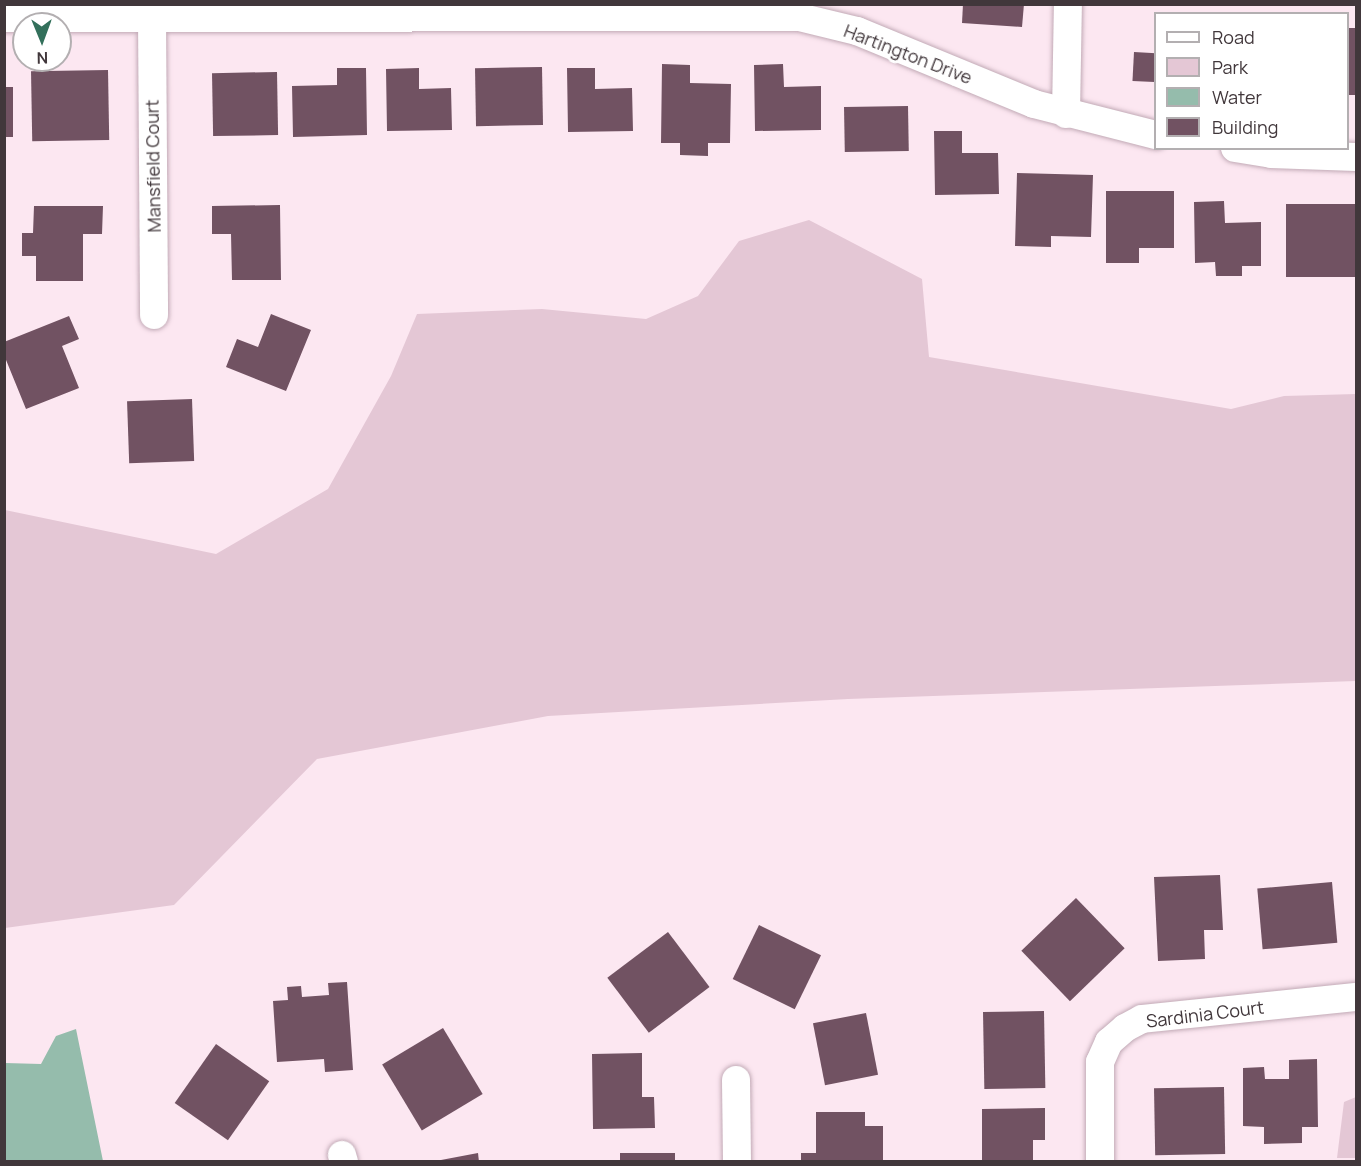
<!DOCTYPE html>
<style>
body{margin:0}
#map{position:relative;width:1361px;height:1166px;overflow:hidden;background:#fce7f1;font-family:Manrope,sans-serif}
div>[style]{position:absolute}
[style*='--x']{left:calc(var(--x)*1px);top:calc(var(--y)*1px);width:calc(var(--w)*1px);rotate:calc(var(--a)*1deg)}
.green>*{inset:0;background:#e4c7d5}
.water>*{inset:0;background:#95bcac}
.building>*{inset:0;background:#715262;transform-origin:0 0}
.roads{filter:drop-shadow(0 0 2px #c2aab6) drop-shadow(0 0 2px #c2aab6)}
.street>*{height:28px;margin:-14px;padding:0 14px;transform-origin:14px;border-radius:14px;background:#fff}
span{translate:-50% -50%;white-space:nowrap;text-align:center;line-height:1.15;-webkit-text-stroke:6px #fff;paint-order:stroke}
.street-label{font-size:18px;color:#41373b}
.frame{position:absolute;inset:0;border:6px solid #41373b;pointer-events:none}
.legend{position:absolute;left:1154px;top:12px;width:195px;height:138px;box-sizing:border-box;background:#fff;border:2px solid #b3afb1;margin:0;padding:8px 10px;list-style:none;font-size:18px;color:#41373b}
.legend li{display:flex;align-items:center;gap:12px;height:30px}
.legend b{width:30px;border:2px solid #b3afb1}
.north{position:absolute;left:12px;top:12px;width:60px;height:60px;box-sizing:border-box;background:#fff;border:2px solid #b3afb1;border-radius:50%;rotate:179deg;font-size:16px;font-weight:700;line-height:24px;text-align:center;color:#41373b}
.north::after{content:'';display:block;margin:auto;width:21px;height:27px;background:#33705b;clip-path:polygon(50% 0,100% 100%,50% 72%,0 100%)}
</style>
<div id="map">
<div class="green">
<div style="clip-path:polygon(809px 220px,922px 279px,929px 357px,1231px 409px,1284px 396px,1356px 394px,1356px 681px,848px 699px,548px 716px,317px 759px,174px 905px,5px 928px,5px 510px,216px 554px,328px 489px,391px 376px,417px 314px,542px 309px,646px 319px,698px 296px,739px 241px)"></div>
<div style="clip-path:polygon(1356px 1097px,1356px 1158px,1337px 1158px,1344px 1102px)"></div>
</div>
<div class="water">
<div style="clip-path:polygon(76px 1029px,103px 1161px,5px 1161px,5px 1063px,41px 1064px,56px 1036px)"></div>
</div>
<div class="building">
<div style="clip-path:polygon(963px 4px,1024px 4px,1022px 27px,962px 23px)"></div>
<div style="left:1348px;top:28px;width:8px;height:67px"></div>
<div style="left:1134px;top:52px;width:22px;height:29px;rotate:3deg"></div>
<div style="clip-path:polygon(662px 64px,690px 65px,690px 83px,731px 84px,730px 143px,708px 143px,708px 156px,680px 155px,680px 143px,661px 143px)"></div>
<div style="clip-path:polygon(783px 64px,784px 87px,821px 86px,821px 130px,755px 131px,754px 65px)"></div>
<div style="left:542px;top:67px;width:58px;height:67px;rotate:89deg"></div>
<div style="clip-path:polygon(337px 68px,366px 68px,367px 135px,293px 137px,292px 86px,337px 85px)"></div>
<div style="clip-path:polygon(419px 68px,419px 89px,451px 88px,452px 130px,387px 131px,386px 69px)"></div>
<div style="clip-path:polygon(567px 68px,595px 68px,595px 89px,632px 88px,633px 131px,568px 132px)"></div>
<div style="left:108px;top:70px;width:70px;height:77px;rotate:89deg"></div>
<div style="left:277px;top:72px;width:63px;height:65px;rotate:89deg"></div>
<div style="left:4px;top:87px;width:9px;height:50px"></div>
<div style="left:908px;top:106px;width:45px;height:64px;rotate:89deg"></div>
<div style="clip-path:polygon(934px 131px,962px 131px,962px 153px,998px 153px,999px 194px,935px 195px)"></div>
<div style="clip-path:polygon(1017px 173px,1093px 175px,1091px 237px,1051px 236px,1051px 247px,1015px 246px)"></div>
<div style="clip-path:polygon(1106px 191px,1174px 191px,1174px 248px,1139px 248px,1139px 263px,1106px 263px)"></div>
<div style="clip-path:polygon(1224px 201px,1225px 223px,1261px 222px,1261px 266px,1242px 266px,1242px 276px,1216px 276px,1215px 262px,1195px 263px,1194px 202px)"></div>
<div style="left:1356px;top:204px;width:73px;height:70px;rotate:90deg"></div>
<div style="clip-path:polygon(280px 205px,281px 280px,232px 280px,231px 234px,212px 234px,212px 206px)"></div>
<div style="clip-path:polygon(34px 206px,103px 206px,102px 234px,83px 234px,83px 281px,36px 281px,36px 256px,22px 256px,22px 233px,33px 233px)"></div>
<div style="clip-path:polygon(271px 314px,311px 330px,286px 391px,226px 367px,237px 339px,258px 347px)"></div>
<div style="clip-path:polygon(69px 316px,79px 339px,62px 346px,79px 388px,26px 409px,4px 355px,4px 342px)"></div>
<div style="left:192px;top:399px;width:62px;height:65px;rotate:88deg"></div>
<div style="clip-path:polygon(1220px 875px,1223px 930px,1204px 930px,1205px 959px,1158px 961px,1154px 877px)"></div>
<div style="left:1332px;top:882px;width:61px;height:75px;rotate:85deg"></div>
<div style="left:1076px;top:898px;width:70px;height:76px;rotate:46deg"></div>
<div style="left:759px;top:925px;width:69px;height:60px;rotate:26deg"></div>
<div style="left:668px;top:932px;width:69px;height:76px;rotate:53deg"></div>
<div style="clip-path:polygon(347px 982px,353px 1070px,325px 1072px,324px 1059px,277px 1062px,273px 1001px,288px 1000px,287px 987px,301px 986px,302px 997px,329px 995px,328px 983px)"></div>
<div style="left:1044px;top:1011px;width:77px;height:61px;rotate:89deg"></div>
<div style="left:866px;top:1013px;width:63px;height:54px;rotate:79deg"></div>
<div style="left:443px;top:1028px;width:77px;height:71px;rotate:59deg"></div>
<div style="left:216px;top:1044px;width:65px;height:72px;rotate:35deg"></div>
<div style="clip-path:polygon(642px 1053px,642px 1097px,654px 1097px,655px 1128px,593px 1129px,592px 1054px)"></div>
<div style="clip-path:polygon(1317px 1059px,1318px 1127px,1302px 1127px,1302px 1143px,1264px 1144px,1264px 1127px,1243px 1126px,1243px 1068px,1264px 1067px,1265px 1079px,1289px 1079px,1289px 1060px)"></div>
<div style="left:1224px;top:1087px;width:67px;height:70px;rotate:89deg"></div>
<div style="clip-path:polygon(1045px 1108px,1045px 1140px,1033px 1140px,1033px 1162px,982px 1162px,982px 1109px)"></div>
<div style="clip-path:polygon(816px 1112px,865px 1112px,865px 1126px,883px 1126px,883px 1162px,801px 1162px,801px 1153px,816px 1153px)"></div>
<div style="clip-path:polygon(478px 1153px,479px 1162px,441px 1162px,441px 1160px)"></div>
<div style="left:675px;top:1153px;width:9px;height:55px;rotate:90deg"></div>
</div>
<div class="roads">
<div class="street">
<div style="--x:152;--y:17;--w:298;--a:89.6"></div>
<div style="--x:4;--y:18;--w:795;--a:-0.07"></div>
<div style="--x:799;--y:17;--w:60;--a:13.6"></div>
<div style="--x:857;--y:31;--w:191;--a:22.4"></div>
<div style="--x:1034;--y:104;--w:126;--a:14.3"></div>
<div style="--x:1066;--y:114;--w:110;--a:-89"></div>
<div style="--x:1235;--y:148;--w:36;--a:9"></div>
<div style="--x:1271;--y:154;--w:85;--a:2"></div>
<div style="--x:736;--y:1080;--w:82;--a:89.3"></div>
<div style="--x:342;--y:1155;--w:7;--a:74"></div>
<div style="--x:1100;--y:1162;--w:100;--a:-90"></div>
<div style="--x:1100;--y:1062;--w:22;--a:-66"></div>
<div style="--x:1109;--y:1042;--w:21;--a:-41"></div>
<div style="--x:1125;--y:1028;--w:19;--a:-28"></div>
<div style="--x:1142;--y:1019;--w:215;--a:-5.9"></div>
</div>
</div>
<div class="street-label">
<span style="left:908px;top:54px;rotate:21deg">Hartington Drive</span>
<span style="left:153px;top:166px;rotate:-91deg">Mansfield Court</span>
<span style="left:1205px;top:1014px;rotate:-7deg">Sardinia Court</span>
</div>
<div class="frame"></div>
<ul class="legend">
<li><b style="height:8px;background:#fff"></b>Road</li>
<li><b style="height:16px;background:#e4c7d5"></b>Park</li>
<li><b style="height:16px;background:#95bcac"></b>Water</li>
<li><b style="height:16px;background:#715262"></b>Building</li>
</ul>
<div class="north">N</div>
</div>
